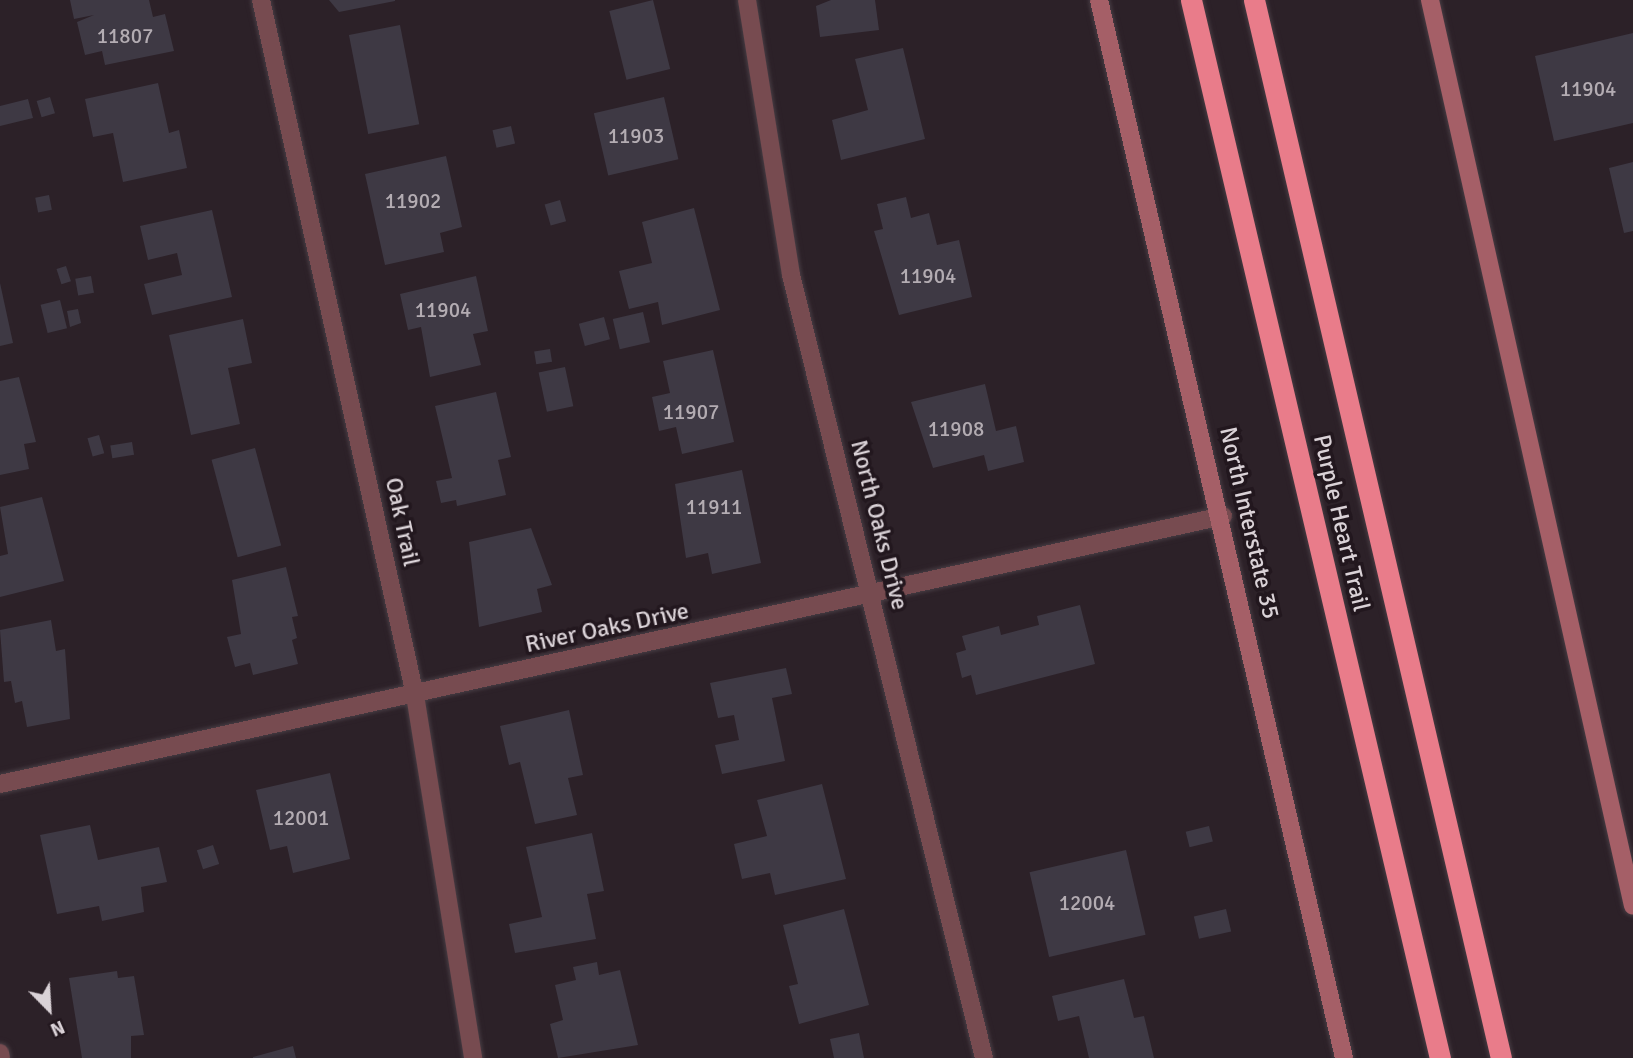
<!DOCTYPE html>
<style>
body{margin:0}
#map{position:relative;width:1633px;height:1058px;overflow:hidden;background:#2c2128;font-family:Signika,sans-serif}
div>[style]{position:absolute}
[style*='--x']{left:calc(var(--x)*1px);top:calc(var(--y)*1px);width:calc(var(--w)*1px);rotate:calc(var(--a)*1deg)}
.building>*{inset:0;background:#3e3944;transform-origin:0 0}
.roads{filter:drop-shadow(0 0 2px #483d44) drop-shadow(0 0 2px #483d44)}
.minor>*{height:18px;margin:-9px;padding:0 9px;transform-origin:9px;border-radius:9px;background:#774b50}
.secondary>*{height:18px;margin:-9px;padding:0 9px;transform-origin:9px;border-radius:9px;background:#a55f67}
.motorway>*{height:21px;margin:-10.5px;padding:0 10.5px;transform-origin:10.5px;border-radius:10.5px;background:#e97c8a}
span{translate:-50% -50%;white-space:nowrap;text-align:center;line-height:1.15;-webkit-text-stroke:7px #22171e;paint-order:stroke}
.number-label{font-size:21px;color:#b3acb2}
.number-label span{-webkit-text-stroke-width:0}
.street-label{font-size:24px;color:#dad2d7}
.north{position:absolute;left:14px;top:974px;width:70px;height:70px;-webkit-text-stroke:5px #22171e;paint-order:stroke;rotate:156deg;font-size:19px;font-weight:700;line-height:28px;text-align:center;color:#dad2d7}
.north::after{content:'';display:block;margin:auto;width:24px;height:32px;background:#dad2d7;clip-path:polygon(50% 0,100% 100%,50% 72%,0 100%)}
</style>
<div id="map">
<div class="building">
<div style="clip-path:polygon(70px 0,149px 0,153px 17px,165px 14px,174px 51px,105px 65px,102px 51px,85px 55px,77px 22px,94px 15px,74px 19px)"></div>
<div style="clip-path:polygon(329px 0,395px 0,395px 1px,339px 12px)"></div>
<div style="left:653px;top:0;width:71px;height:45px;rotate:76deg"></div>
<div style="clip-path:polygon(831px 0,875px 0,879px 30px,820px 37px,816px 6px)"></div>
<div style="left:400px;top:25px;width:101px;height:52px;rotate:79deg"></div>
<div style="clip-path:polygon(1633px 33px,1633px 123px,1554px 141px,1535px 56px)"></div>
<div style="clip-path:polygon(903px 48px,925px 139px,841px 160px,832px 120px,868px 110px,855px 59px)"></div>
<div style="clip-path:polygon(158px 83px,169px 133px,179px 130px,187px 168px,123px 182px,113px 133px,93px 137px,85px 99px)"></div>
<div style="left:50px;top:97px;width:17px;height:14px;rotate:73deg"></div>
<div style="left:664px;top:97px;width:64px;height:72px;rotate:77deg"></div>
<div style="clip-path:polygon(28px 99px,33px 118px,0 126px,0 106px)"></div>
<div style="left:511px;top:126px;width:18px;height:19px;rotate:77deg"></div>
<div style="clip-path:polygon(446px 156px,462px 227px,440px 233px,444px 252px,385px 265px,365px 174px)"></div>
<div style="clip-path:polygon(1633px 162px,1633px 231px,1624px 233px,1609px 168px)"></div>
<div style="left:49px;top:195px;width:15px;height:14px;rotate:79deg"></div>
<div style="clip-path:polygon(906px 197px,911px 218px,929px 213px,937px 245px,959px 240px,972px 297px,899px 315px,874px 231px,883px 229px,877px 204px)"></div>
<div style="left:560px;top:200px;width:22px;height:16px;rotate:74deg"></div>
<div style="clip-path:polygon(694px 208px,720px 310px,662px 325px,658px 302px,629px 309px,619px 271px,652px 263px,642px 222px)"></div>
<div style="clip-path:polygon(212px 210px,232px 297px,152px 315px,144px 284px,182px 275px,177px 253px,148px 260px,140px 226px)"></div>
<div style="left:66px;top:266px;width:16px;height:10px;rotate:72deg"></div>
<div style="left:91px;top:276px;width:17px;height:16px;rotate:80deg"></div>
<div style="clip-path:polygon(476px 276px,488px 331px,473px 334px,481px 365px,430px 377px,421px 327px,408px 330px,400px 294px)"></div>
<div style="clip-path:polygon(0 283px,13px 343px,0 346px)"></div>
<div style="left:60px;top:300px;width:29px;height:20px;rotate:76deg"></div>
<div style="clip-path:polygon(78px 309px,81px 323px,70px 327px,67px 311px)"></div>
<div style="left:643px;top:312px;width:31px;height:31px;rotate:77deg"></div>
<div style="left:604px;top:317px;width:23px;height:26px;rotate:75deg"></div>
<div style="clip-path:polygon(243px 319px,252px 363px,228px 368px,240px 424px,191px 435px,169px 335px)"></div>
<div style="left:550px;top:349px;width:13px;height:16px;rotate:81deg"></div>
<div style="clip-path:polygon(713px 350px,734px 442px,682px 454px,676px 427px,659px 431px,652px 397px,670px 393px,663px 361px)"></div>
<div style="left:565px;top:367px;width:40px;height:27px;rotate:78deg"></div>
<div style="clip-path:polygon(19px 377px,36px 442px,24px 444px,29px 469px,0 475px,0 381px)"></div>
<div style="clip-path:polygon(985px 384px,996px 431px,1016px 426px,1024px 462px,988px 471px,984px 455px,933px 468px,911px 402px)"></div>
<div style="clip-path:polygon(496px 392px,511px 457px,498px 460px,506px 495px,457px 506px,456px 500px,441px 503px,436px 481px,452px 478px,435px 406px)"></div>
<div style="left:99px;top:435px;width:19px;height:12px;rotate:74deg"></div>
<div style="left:132px;top:442px;width:13px;height:22px;rotate:81deg"></div>
<div style="left:255px;top:448px;width:101px;height:45px;rotate:75deg"></div>
<div style="clip-path:polygon(742px 470px,761px 563px,712px 574px,708px 553px,686px 558px,675px 484px)"></div>
<div style="clip-path:polygon(42px 497px,64px 581px,0 597px,0 556px,8px 554px,0 507px)"></div>
<div style="clip-path:polygon(531px 528px,552px 585px,537px 589px,542px 612px,479px 627px,469px 542px)"></div>
<div style="clip-path:polygon(286px 567px,298px 616px,292px 617px,297px 638px,292px 640px,298px 664px,253px 675px,250px 663px,235px 667px,227px 637px,241px 634px,232px 580px)"></div>
<div style="clip-path:polygon(1080px 605px,1095px 664px,976px 695px,971px 675px,962px 678px,956px 653px,966px 650px,962px 636px,999px 626px,1001px 635px,1039px 625px,1037px 616px)"></div>
<div style="clip-path:polygon(51px 620px,56px 651px,65px 649px,70px 719px,27px 727px,22px 701px,15px 703px,11px 681px,4px 682px,0 630px)"></div>
<div style="clip-path:polygon(786px 668px,792px 694px,772px 698px,785px 761px,722px 774px,715px 745px,739px 740px,734px 715px,718px 718px,710px 683px)"></div>
<div style="clip-path:polygon(569px 710px,583px 775px,568px 778px,577px 815px,535px 824px,520px 762px,509px 765px,500px 726px)"></div>
<div style="clip-path:polygon(330px 773px,350px 859px,293px 873px,287px 846px,270px 850px,256px 790px)"></div>
<div style="clip-path:polygon(822px 784px,846px 879px,775px 895px,770px 873px,742px 879px,734px 844px,767px 836px,757px 800px)"></div>
<div style="clip-path:polygon(90px 825px,98px 860px,159px 847px,167px 882px,141px 887px,144px 912px,102px 921px,99px 906px,57px 914px,40px 835px)"></div>
<div style="left:1209px;top:826px;width:16px;height:24px;rotate:76deg"></div>
<div style="clip-path:polygon(592px 833px,604px 891px,587px 894px,596px 939px,515px 953px,509px 924px,542px 917px,526px 847px)"></div>
<div style="left:213px;top:845px;width:20px;height:17px;rotate:72deg"></div>
<div style="left:1126px;top:850px;width:87px;height:99px;rotate:77deg"></div>
<div style="clip-path:polygon(844px 909px,869px 1005px,799px 1024px,789px 986px,798px 984px,783px 925px)"></div>
<div style="left:1226px;top:909px;width:23px;height:33px;rotate:77deg"></div>
<div style="clip-path:polygon(597px 962px,599px 975px,620px 970px,638px 1045px,558px 1058px,550px 1024px,563px 1020px,555px 985px,576px 980px,573px 967px)"></div>
<div style="clip-path:polygon(117px 971px,118px 978px,134px 976px,144px 1035px,131px 1036px,131px 1058px,82px 1058px,69px 978px)"></div>
<div style="clip-path:polygon(1124px 979px,1134px 1018px,1144px 1016px,1154px 1058px,1089px 1058px,1079px 1016px,1058px 1021px,1052px 996px)"></div>
<div style="clip-path:polygon(859px 1033px,864px 1058px,834px 1058px,830px 1039px)"></div>
<div style="clip-path:polygon(293px 1046px,296px 1058px,253px 1058px,253px 1057px)"></div>
</div>
<div class="roads">
<div class="minor">
<div style="--x:261;--y:0;--w:712;--a:77.51"></div>
<div style="--x:415;--y:695;--w:368;--a:80.9"></div>
<div style="--x:747;--y:0;--w:278;--a:80.9"></div>
<div style="--x:791;--y:275;--w:806;--a:76.15"></div>
<div style="--x:0;--y:784;--w:1252;--a:-12.36"></div>
<div style="--x:0;--y:1053;--w:5;--a:79"></div>
</div>
<div class="secondary">
<div style="--x:1099;--y:0;--w:1086;--a:76.96"></div>
<div style="--x:1430;--y:0;--w:928;--a:77.37"></div>
</div>
<div class="motorway">
<div style="--x:1191;--y:0;--w:1087;--a:76.76"></div>
<div style="--x:1254;--y:0;--w:1086;--a:76.86"></div>
</div>
</div>
<div class="number-label">
<span style="left:125px;top:36px">11807</span>
<span style="left:1588px;top:89px">11904</span>
<span style="left:636px;top:136px">11903</span>
<span style="left:413px;top:201px">11902</span>
<span style="left:928px;top:276px">11904</span>
<span style="left:443px;top:310px">11904</span>
<span style="left:691px;top:412px">11907</span>
<span style="left:956px;top:429px">11908</span>
<span style="left:714px;top:507px">11911</span>
<span style="left:301px;top:818px">12001</span>
<span style="left:1087px;top:903px">12004</span>
</div>
<div class="street-label">
<span style="left:402px;top:522px;rotate:78deg">Oak Trail</span>
<span style="left:1249px;top:523px;rotate:77deg">North Interstate 35</span>
<span style="left:1341px;top:523px;rotate:77deg">Purple Heart Trail</span>
<span style="left:879px;top:525px;rotate:76deg">North Oaks Drive</span>
<span style="left:607px;top:628px;rotate:-12deg">River Oaks Drive</span>
</div>
<div class="north">N</div>
</div>
